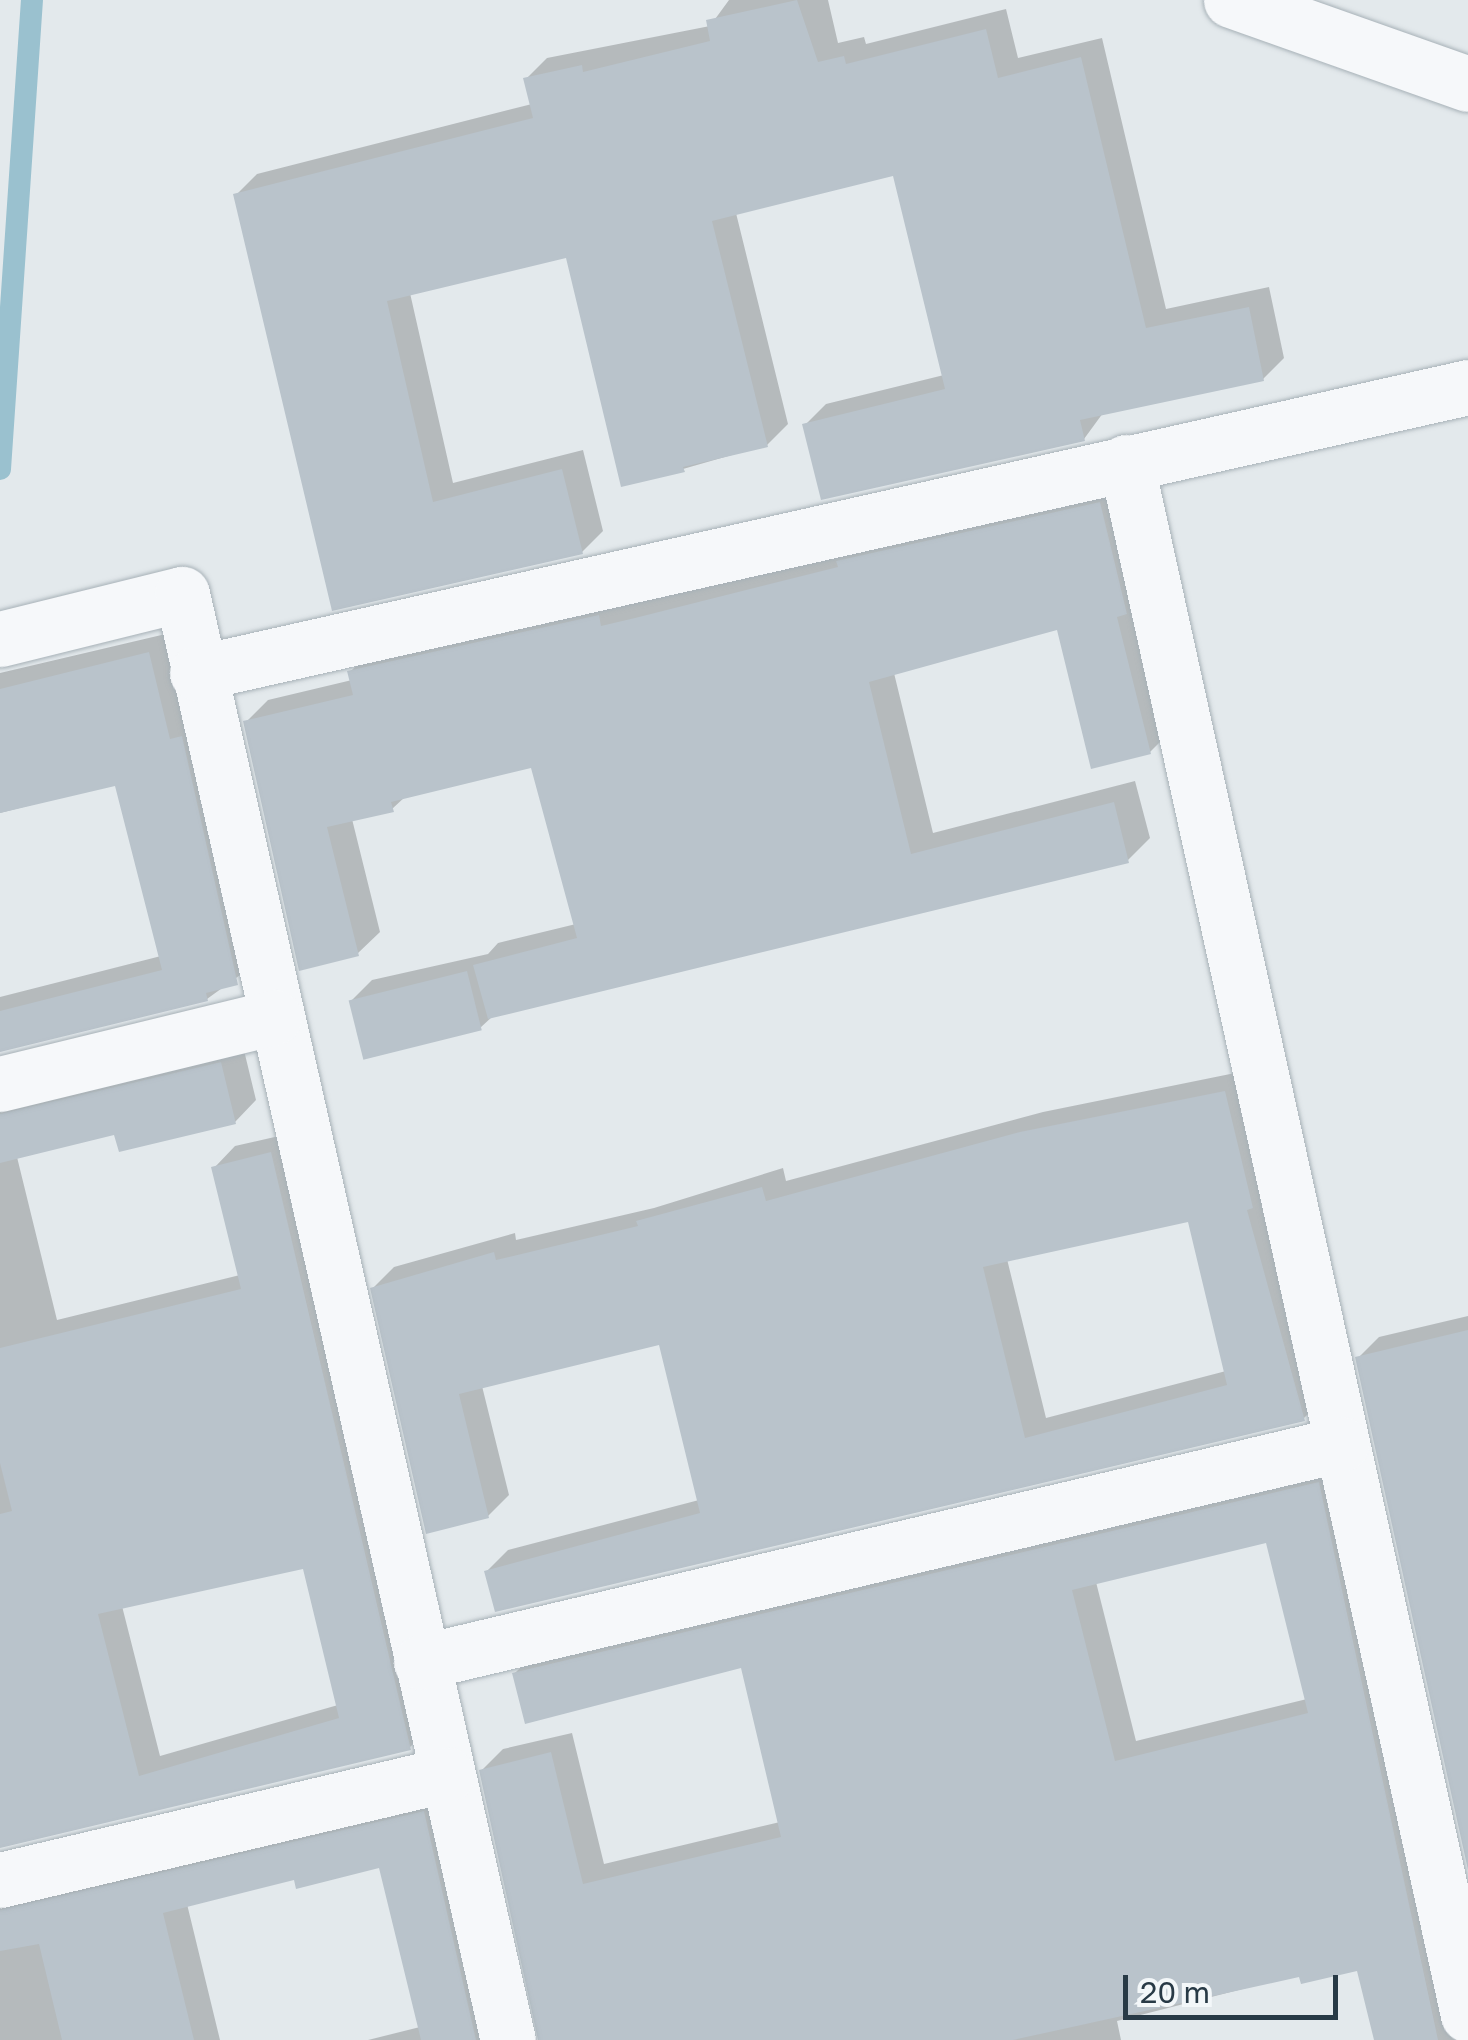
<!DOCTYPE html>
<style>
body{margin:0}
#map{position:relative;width:1468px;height:2040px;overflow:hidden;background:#e3e9ec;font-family:"Golos Text",sans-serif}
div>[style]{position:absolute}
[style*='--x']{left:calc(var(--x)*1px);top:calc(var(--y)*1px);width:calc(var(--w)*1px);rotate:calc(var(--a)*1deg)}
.shadow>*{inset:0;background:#0003}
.stream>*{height:22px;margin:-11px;padding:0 11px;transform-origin:11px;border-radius:11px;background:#9ac1cf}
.building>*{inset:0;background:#b9c3cb;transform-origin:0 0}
.roads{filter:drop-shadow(0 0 2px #a7b1b7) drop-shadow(0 0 2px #a7b1b7)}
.minor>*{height:55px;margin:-27.5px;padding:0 27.5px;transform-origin:27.5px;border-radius:27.5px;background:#f6f8fa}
span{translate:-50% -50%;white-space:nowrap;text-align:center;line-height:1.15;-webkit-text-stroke:8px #f3f7f9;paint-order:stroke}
.scale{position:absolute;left:1123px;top:1975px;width:215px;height:45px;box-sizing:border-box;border:5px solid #283a46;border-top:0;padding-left:12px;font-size:30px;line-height:35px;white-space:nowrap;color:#283a46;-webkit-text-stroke:8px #f3f7f9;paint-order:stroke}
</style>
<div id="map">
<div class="shadow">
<div style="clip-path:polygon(729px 0,828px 0,838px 43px,864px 37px,866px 44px,1006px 9px,1018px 58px,1102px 38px,1166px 309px,1269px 287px,1284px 358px,1263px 379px,1103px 413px,1084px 439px,805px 425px,826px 404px,944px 375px,894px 173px,736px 213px,788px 424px,767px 445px,683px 469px,568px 255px,410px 293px,453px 483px,583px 450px,603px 531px,582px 552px,334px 608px,236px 195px,257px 174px,532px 104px,526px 79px,547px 58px,710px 26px)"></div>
<div style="clip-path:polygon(1122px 481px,1172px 730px,1150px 752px,1059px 627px,894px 673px,933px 833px,1135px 781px,1150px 838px,1128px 860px,493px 1016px,480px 1028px,351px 1001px,372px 980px,488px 954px,498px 943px,576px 924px,533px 765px,406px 796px,392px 809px,352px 819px,380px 932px,357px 954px,246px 722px,268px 700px,352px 680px,350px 672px,372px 650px)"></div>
<div style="clip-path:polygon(170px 633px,258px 962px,207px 999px,0 1049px,0 997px,161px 956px,117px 783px,0 813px,0 673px)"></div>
<div style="clip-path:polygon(evenodd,242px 1042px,256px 1100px,235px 1122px,116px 1132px,17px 1157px,57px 1320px,240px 1275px,214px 1168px,235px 1146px,292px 1133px,431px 1727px,409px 1748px,0 1845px,0 1086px,242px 1042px,305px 1566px,338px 1705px,160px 1756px,122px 1606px,305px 1566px)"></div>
<div style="clip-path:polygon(evenodd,1245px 1071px,1325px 1397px,1304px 1418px,487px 1571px,508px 1550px,699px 1500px,661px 1342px,482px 1386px,509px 1495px,488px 1516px,373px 1288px,394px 1267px,515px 1233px,516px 1240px,654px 1208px,783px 1168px,786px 1181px,1043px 1112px,1245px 1071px,1190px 1219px,1226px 1371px,1046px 1418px,1007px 1259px,1190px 1219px)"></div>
<div style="clip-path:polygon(1468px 1316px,1468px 1806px,1358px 1358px,1379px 1337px)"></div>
<div style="clip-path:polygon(evenodd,1339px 1462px,1465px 2040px,1377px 2040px,1359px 1968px,1301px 1974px,1117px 2021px,1121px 2040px,541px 2040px,482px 1770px,503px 1749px,572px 1733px,604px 1864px,780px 1822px,742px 1665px,515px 1673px,536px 1652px,1339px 1462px,1268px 1540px,1307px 1699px,1136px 1741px,1096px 1582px,1268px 1540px)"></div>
<div style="clip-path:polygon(445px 1792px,511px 2040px,368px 2040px,420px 2027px,381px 1865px,296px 1877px,187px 1904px,220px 2040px,0 2040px,0 1881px)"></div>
</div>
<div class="stream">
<div style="--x:0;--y:469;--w:470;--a:-86.1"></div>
</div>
<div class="building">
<div style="clip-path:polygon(797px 0,818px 62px,844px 56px,846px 64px,986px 29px,998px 78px,1081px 57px,1146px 328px,1249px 307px,1264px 381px,1080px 420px,1085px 441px,821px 500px,802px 424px,945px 389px,893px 176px,712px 221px,768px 447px,683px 467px,685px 472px,621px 487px,566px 258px,387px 301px,433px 502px,562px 469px,583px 554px,332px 611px,233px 194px,533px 118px,523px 78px,582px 65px,583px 72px,710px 41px,706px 20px)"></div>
<div style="clip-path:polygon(1100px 502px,1127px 614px,1117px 617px,1151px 754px,1091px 769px,1057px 630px,869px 682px,911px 854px,1114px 802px,1129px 863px,488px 1019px,473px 965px,577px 938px,531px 768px,391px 802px,394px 812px,327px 827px,359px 956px,299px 971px,243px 721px,353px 695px,347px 671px,599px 615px,601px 626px,635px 618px,838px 567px,836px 561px)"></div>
<div style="clip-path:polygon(149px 652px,170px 739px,182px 736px,238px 985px,206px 993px,208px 1001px,0 1052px,0 1011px,162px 970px,115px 786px,0 813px,0 689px)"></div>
<div style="left:467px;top:971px;width:61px;height:122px;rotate:76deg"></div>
<div style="clip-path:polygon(221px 1062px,236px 1124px,119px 1152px,114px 1135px,0 1163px,0 1114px)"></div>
<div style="clip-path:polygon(evenodd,1225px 1091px,1253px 1208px,1247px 1210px,1305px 1421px,495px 1612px,484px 1571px,700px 1513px,659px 1345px,459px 1394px,489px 1518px,426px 1534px,370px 1288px,494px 1252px,496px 1260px,638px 1226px,636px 1221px,762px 1187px,766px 1201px,1020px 1132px,1225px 1091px,1188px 1222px,1227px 1385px,1025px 1438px,983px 1267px,1188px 1222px)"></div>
<div style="clip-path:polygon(evenodd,271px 1152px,411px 1750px,0 1848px,0 1514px,12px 1511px,0 1463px,0 1348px,241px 1289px,211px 1167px,271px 1152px,303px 1569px,339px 1718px,139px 1776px,98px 1614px,303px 1569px)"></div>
<div style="clip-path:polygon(1468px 1330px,1468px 1870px,1355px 1357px)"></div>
<div style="clip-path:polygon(evenodd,1319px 1482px,1438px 2040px,1374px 2040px,1357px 1971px,1301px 1984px,1299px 1977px,1013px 2040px,538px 2040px,479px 1770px,551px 1752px,583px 1884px,781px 1837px,741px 1668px,525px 1724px,512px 1673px,1319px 1482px,1266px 1543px,1308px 1713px,1115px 1761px,1072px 1590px,1266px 1543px)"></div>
<div style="clip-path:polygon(424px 1811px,476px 2040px,421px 2040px,379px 1868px,296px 1889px,294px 1880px,163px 1913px,194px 2040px,62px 2040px,39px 1944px,0 1951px,0 1910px)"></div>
</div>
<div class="roads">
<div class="minor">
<div style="--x:1231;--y:0;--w:251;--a:19.5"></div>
<div style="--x:1126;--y:462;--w:1590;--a:77.58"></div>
<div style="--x:0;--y:639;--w:187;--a:-13.9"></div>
<div style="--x:182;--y:594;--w:1482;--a:77.3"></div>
<div style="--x:197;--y:673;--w:1303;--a:-12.68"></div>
<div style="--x:0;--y:1084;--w:282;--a:-13.7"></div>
<div style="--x:421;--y:1662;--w:946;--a:-13.32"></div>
<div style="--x:0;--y:1880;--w:459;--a:-13.3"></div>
</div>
</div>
<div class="scale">20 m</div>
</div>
